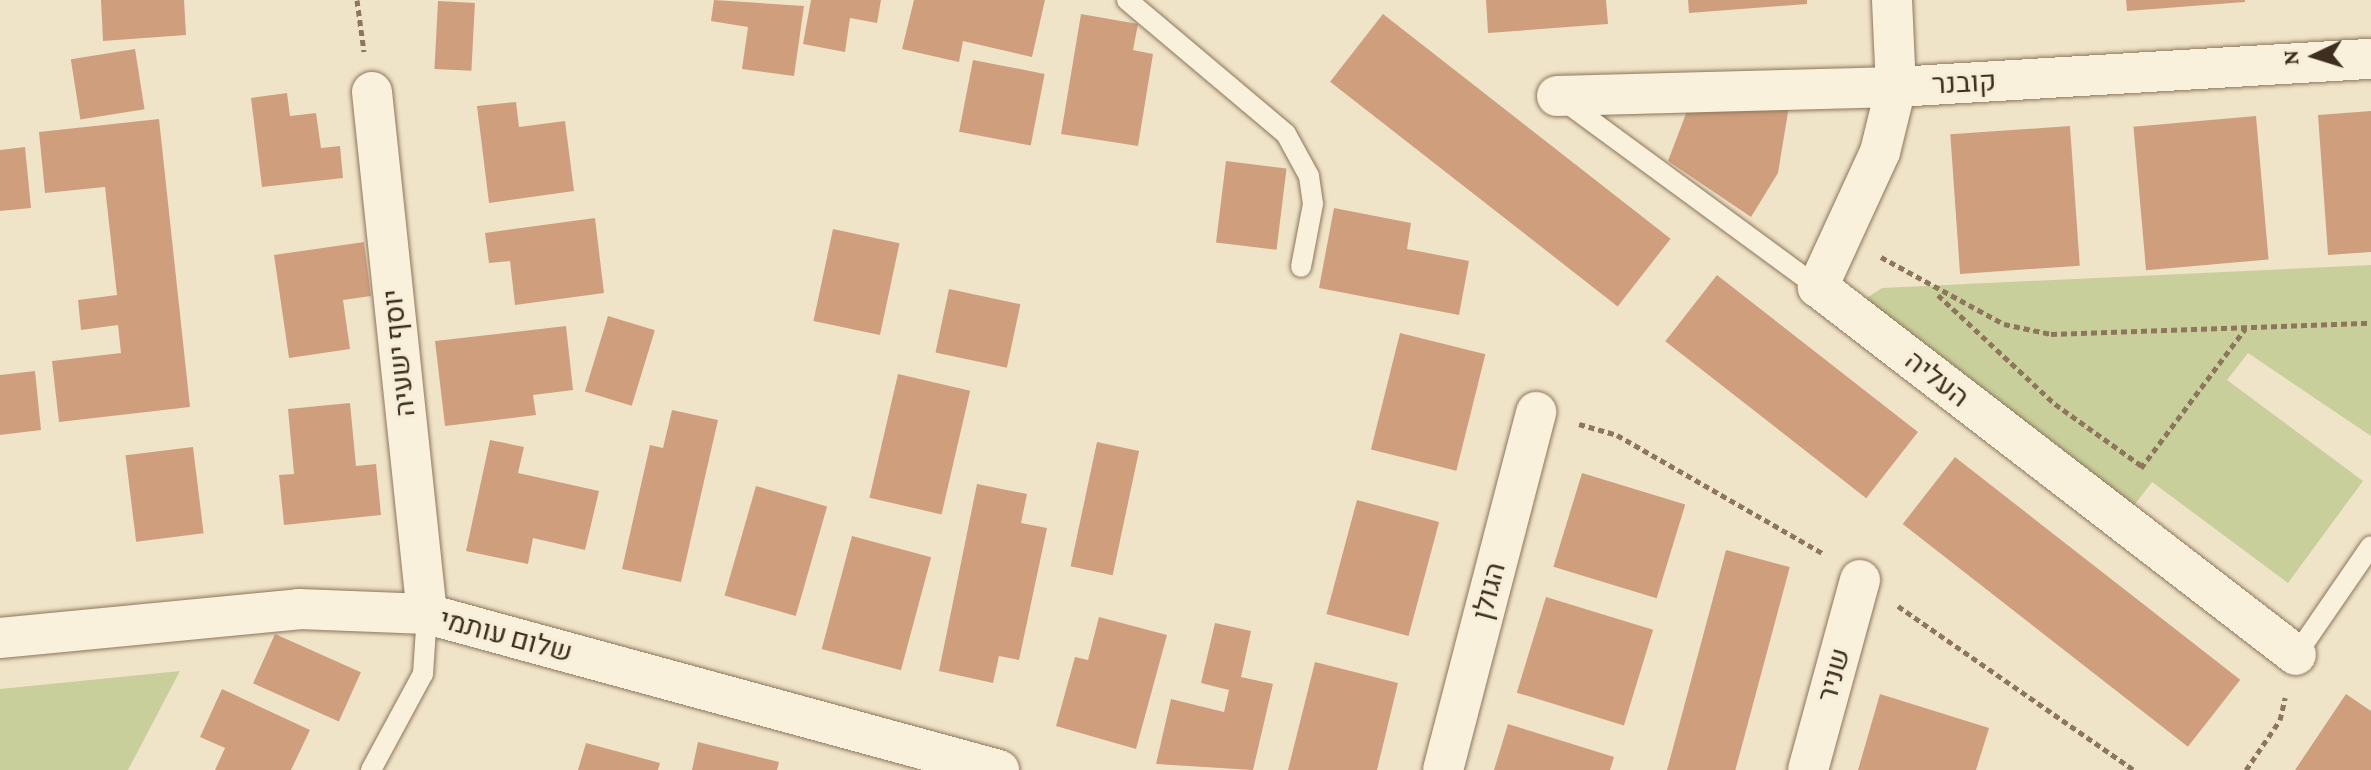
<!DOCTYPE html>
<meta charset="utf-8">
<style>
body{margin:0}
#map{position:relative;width:2371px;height:770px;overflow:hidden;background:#f0e4c8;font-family:"Crimson Pro",Heebo,serif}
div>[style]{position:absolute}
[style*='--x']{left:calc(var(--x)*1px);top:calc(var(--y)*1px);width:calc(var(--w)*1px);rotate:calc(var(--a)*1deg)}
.green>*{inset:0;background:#c9cf9b}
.building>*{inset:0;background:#cf9f7d;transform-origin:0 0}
.path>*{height:5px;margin-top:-2.5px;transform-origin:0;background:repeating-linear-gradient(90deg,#8d765c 0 6px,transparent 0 10px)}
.roads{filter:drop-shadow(0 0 2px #8d765c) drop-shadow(0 0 2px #8d765c)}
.lane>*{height:20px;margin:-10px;padding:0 10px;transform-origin:10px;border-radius:10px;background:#faf1dc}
.street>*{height:40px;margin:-20px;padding:0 20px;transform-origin:20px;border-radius:20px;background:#faf1dc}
span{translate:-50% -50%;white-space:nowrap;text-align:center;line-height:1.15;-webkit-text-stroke:6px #f7eed8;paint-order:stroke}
.street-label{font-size:28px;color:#3d2e20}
.north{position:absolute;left:2275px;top:16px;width:80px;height:80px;-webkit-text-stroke:6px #f7eed8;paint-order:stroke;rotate:266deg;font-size:22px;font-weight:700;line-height:32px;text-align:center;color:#3d2e20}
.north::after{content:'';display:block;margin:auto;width:28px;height:36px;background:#3d2e20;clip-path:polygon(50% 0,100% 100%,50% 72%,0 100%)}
</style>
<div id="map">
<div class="green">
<div style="clip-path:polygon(2371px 265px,2371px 436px,2248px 353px,2227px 380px,2363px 481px,2288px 583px,2152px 482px,2132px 508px,1865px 299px,1882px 288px)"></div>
<div style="clip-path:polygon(180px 671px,128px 770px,0 770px,0 689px)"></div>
</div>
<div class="building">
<div style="clip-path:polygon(101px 0,184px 0,186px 35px,103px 41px)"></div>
<div style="clip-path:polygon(714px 0,804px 6px,794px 76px,742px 69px,748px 27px,711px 21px)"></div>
<div style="clip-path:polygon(811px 0,881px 0,877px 23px,850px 18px,845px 52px,803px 44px)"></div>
<div style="clip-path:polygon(914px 0,1045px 0,1032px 57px,963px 41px,959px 62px,902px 49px)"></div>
<div style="clip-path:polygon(1486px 0,1606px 0,1608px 24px,1488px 33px)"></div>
<div style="clip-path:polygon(1688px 0,1807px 0,1807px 4px,1689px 13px)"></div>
<div style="clip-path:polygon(2126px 0,2245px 0,2245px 2px,2127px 11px)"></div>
<div style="left:438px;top:1px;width:37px;height:68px;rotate:3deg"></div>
<div style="clip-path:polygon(1081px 14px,1138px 24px,1133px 50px,1153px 54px,1138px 146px,1061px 134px)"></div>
<div style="left:1383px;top:14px;width:365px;height:86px;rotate:38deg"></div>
<div style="left:135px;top:49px;width:61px;height:65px;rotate:81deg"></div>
<div style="left:973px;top:60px;width:73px;height:73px;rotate:11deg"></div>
<div style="clip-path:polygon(287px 93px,290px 116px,316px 113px,321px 148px,340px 146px,343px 178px,262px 187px,251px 98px)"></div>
<div style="clip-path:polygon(516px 102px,519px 127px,565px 121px,574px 191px,489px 203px,477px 106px)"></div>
<div style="clip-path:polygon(1789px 106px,1778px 173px,1751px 217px,1668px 161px,1687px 111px)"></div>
<div style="clip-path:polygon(2371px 111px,2371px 252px,2328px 255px,2318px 115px)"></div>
<div style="left:2256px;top:116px;width:144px;height:123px;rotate:85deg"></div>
<div style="clip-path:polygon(159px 119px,190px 407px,59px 422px,52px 361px,121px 353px,118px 325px,81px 330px,78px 300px,117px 295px,105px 187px,45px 193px,39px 132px)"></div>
<div style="left:2070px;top:126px;width:140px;height:120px;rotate:86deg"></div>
<div style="clip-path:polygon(25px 147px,31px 208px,0 211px,0 150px)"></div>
<div style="left:1226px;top:161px;width:61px;height:82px;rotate:7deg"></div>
<div style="clip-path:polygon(1334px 208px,1411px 223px,1407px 249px,1469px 261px,1459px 315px,1319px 288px)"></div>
<div style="clip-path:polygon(595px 218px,604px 293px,515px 305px,510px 261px,489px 263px,485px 233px)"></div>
<div style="left:833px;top:229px;width:68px;height:94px;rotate:12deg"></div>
<div style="clip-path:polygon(364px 242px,371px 296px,343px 300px,350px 349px,289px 358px,274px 255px)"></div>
<div style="left:1717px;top:275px;width:255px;height:84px;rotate:38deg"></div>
<div style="left:949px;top:289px;width:73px;height:65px;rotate:12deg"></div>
<div style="left:608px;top:316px;width:49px;height:79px;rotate:17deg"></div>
<div style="clip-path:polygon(566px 326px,573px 390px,533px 395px,536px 415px,445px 426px,435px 341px)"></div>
<div style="left:1400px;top:333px;width:88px;height:120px;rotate:14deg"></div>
<div style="clip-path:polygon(35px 371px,41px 430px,0 435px,0 375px)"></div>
<div style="left:898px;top:374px;width:74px;height:127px;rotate:13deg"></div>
<div style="clip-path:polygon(350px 403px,356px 466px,376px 464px,381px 515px,284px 525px,279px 475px,294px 474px,288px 409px)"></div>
<div style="clip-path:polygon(672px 410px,718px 420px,681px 582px,622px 569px,650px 445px,663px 448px)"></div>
<div style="clip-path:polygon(490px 440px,524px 447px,518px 473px,599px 491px,585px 550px,533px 538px,528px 564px,466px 551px)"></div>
<div style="left:1097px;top:442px;width:43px;height:127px;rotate:12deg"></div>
<div style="left:193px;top:447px;width:87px;height:68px;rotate:83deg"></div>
<div style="left:1955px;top:457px;width:362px;height:85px;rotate:38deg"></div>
<div style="left:1582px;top:473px;width:108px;height:98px;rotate:17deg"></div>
<div style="clip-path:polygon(977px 484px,1027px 494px,1021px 523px,1047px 528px,1019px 660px,999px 656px,993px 683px,939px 671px)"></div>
<div style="left:756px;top:486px;width:74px;height:114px;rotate:16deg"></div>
<div style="left:1357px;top:500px;width:85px;height:118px;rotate:15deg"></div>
<div style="left:852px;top:536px;width:82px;height:117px;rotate:15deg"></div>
<div style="left:1726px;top:550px;width:66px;height:228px;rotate:15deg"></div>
<div style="left:1546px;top:597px;width:112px;height:100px;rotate:17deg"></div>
<div style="clip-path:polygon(1099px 617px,1167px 635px,1136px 749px,1056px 726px,1075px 657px,1088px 660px)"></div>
<div style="clip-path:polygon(1215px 623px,1251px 631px,1241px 677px,1273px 684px,1253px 770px,1156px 764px,1171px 699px,1224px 712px,1229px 690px,1201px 683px)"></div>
<div style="left:275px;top:634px;width:94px;height:54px;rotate:24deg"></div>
<div style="clip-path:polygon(1315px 662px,1398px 683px,1377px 770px,1288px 770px)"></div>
<div style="clip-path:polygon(222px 689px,310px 730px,291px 770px,215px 770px,225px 748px,200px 737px)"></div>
<div style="clip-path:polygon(1880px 694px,1989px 728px,1976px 770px,1858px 770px)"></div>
<div style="clip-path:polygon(2346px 694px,2371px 711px,2371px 770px,2295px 770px)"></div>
<div style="clip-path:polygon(1508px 724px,1614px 757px,1610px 770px,1494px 770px)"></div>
<div style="clip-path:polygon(698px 742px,779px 762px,777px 770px,692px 770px)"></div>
<div style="clip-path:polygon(586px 743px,660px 763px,658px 770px,578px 770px)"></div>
</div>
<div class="path">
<div style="--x:357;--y:0;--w:52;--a:82.3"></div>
<div style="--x:1881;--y:257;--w:140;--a:28.6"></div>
<div style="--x:2004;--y:324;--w:48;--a:12"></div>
<div style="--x:2051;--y:334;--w:320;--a:-2"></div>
<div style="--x:1938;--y:295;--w:160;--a:43"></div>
<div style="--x:2055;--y:404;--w:107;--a:35.5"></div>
<div style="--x:1579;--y:424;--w:40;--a:16"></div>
<div style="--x:1617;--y:435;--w:239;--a:29.9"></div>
<div style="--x:2141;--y:468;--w:174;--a:-53.2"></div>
<div style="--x:1898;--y:606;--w:287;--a:34.8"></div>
<div style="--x:2246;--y:770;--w:60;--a:-55.8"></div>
<div style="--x:2280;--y:720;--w:23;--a:-77"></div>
</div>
<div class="roads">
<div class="lane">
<div style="--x:1127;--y:0;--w:208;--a:40.1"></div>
<div style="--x:1286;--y:134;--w:48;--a:61.3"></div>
<div style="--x:1309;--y:176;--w:28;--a:82"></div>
<div style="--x:1313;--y:204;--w:64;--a:100.8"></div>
<div style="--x:1563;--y:100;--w:316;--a:36.3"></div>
<div style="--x:2296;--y:655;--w:132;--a:-55.5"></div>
<div style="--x:371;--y:770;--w:109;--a:-61.6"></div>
<div style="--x:423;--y:674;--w:60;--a:-86.2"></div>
</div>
<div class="street">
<div style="--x:1892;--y:0;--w:87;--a:87.4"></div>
<div style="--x:1896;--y:87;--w:67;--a:103.8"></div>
<div style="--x:1880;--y:152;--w:149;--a:114.7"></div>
<div style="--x:1818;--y:287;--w:603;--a:37.59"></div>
<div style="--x:372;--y:92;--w:525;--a:83.99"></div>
<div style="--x:1557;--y:96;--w:339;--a:-1.5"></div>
<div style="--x:1896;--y:87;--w:476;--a:-3.4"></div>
<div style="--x:0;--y:638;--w:300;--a:-5.5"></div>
<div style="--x:299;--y:609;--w:128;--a:2.2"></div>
<div style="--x:427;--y:614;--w:593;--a:15.26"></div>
<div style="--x:1443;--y:770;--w:370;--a:-75.4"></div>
<div style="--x:1808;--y:770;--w:197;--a:-74.7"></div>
</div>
</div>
<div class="street-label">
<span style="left:1964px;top:83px;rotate:-3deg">קובנר</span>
<span style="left:399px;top:353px;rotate:-96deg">יוסף ישעיה</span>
<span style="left:1937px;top:379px;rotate:38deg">העליה</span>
<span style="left:1489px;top:591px;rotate:-75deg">הגולן</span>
<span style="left:506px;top:636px;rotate:15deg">שלום עותמי</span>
<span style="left:1834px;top:675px;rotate:-74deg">שניר</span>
</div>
<div class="north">N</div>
</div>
